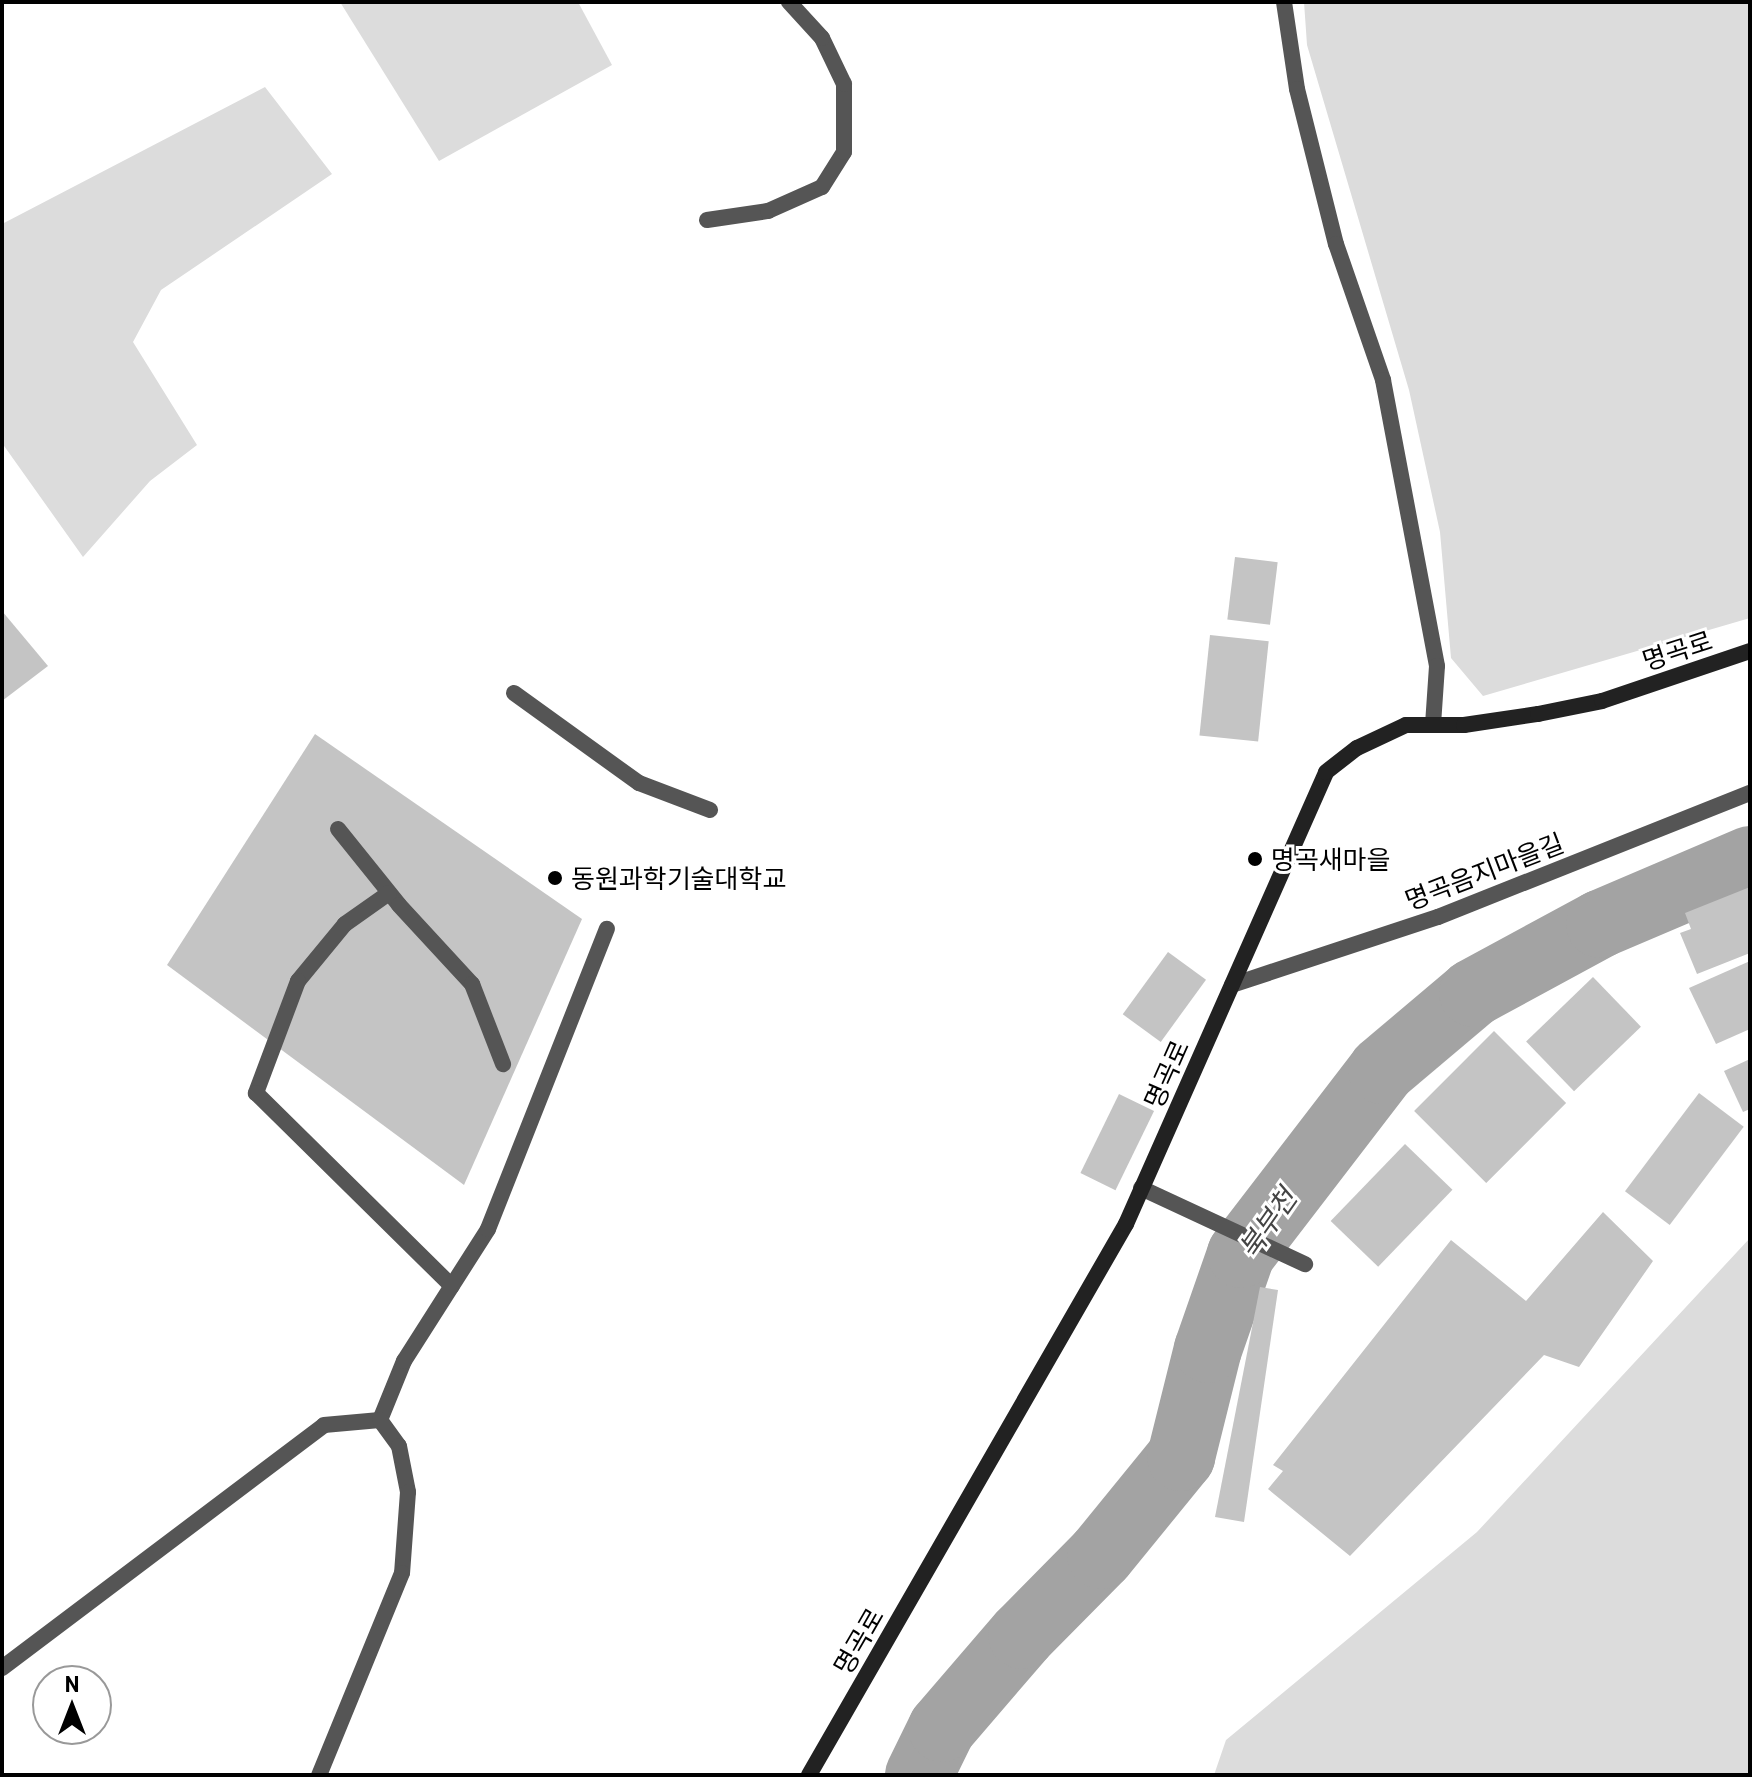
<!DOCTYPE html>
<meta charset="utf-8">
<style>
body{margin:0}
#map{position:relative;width:1752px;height:1777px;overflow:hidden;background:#fff;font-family:Barlow,"Noto Sans KR",sans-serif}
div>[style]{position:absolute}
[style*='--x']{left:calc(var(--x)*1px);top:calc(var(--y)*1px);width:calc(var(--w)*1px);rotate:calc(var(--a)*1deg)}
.green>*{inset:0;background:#dcdcdc}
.river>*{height:68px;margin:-34px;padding:0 34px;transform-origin:34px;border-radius:34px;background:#a3a3a3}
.building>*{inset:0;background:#c4c4c4;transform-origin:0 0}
.lane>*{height:16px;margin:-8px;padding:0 8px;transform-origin:8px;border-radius:8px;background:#555}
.street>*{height:16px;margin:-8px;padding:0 8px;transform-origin:8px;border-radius:8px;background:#555}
.secondary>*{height:16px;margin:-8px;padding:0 8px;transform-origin:8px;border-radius:8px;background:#222}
.dots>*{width:22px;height:22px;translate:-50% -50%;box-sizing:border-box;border:4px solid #fff;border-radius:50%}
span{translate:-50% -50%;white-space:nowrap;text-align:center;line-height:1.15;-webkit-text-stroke:6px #fff;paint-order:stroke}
.street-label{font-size:26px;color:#000}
.poi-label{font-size:26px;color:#000}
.left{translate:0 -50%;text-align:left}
.water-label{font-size:28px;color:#444;font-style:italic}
.frame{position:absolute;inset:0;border:4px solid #000;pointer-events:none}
.north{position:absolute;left:32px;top:1665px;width:80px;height:80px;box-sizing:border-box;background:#fff;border:2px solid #999;border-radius:50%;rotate:0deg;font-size:22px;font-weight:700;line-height:32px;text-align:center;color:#000}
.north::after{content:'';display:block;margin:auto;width:28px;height:36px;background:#000;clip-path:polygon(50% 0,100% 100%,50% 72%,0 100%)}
</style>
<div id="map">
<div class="green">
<div style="clip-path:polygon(340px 2px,578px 2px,612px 65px,439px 161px)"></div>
<div style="clip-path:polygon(1304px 2px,1750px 2px,1750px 618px,1483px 696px,1451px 658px,1440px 532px,1409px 390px,1307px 45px)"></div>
<div style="clip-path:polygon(265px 87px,332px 174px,161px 290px,133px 342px,197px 445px,150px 481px,83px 557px,2px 443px,2px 224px)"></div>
<div style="clip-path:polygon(1750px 1238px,1750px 1775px,1214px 1775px,1226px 1740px,1477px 1532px)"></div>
</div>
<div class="river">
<div style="--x:919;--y:1775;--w:52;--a:-63.9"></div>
<div style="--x:942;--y:1728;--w:123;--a:-49.3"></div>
<div style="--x:1022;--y:1635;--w:112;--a:-45.4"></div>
<div style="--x:1101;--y:1555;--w:127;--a:-50.8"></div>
<div style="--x:1181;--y:1457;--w:111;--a:-76"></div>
<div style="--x:1208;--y:1349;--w:101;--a:-70.8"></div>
<div style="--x:1241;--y:1254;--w:232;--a:-52.5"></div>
<div style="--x:1382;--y:1070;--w:119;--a:-40.2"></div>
<div style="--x:1473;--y:993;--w:145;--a:-28.5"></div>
<div style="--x:1600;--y:924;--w:163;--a:-23.1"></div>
</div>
<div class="building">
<div style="left:1235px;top:557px;width:43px;height:63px;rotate:7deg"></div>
<div style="clip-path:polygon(2px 611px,48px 666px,2px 701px)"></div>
<div style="left:1210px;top:635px;width:59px;height:101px;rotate:6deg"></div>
<div style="clip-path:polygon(315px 734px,582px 919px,464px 1185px,167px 965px)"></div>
<div style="clip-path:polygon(1750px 887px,1750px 953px,1697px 974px,1680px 933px,1691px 929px,1685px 913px)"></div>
<div style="left:1168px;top:952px;width:47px;height:77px;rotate:36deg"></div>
<div style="clip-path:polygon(1750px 961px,1750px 1029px,1716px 1044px,1689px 988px)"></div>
<div style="left:1593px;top:977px;width:69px;height:93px;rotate:46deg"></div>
<div style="left:1494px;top:1031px;width:102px;height:113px;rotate:45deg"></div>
<div style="clip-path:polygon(1750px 1059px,1750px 1109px,1743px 1112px,1724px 1071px)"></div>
<div style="left:1699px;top:1093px;width:56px;height:123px;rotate:37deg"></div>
<div style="left:1119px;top:1094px;width:39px;height:88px;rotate:26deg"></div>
<div style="left:1405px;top:1144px;width:66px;height:107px;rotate:44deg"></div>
<div style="clip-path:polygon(1603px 1212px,1653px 1261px,1579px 1367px,1544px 1355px,1350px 1556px,1268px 1489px,1283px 1471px,1273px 1465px,1451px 1240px,1526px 1301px)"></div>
<div style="clip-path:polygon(1260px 1287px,1278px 1290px,1244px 1522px,1215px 1517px)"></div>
</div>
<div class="lane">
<div style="--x:707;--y:220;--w:62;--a:-8.4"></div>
<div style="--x:768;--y:211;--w:59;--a:-24"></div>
<div style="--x:822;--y:187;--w:41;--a:-57.8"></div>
<div style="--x:844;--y:152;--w:68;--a:-90"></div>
<div style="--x:844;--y:84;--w:51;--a:-115.6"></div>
<div style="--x:822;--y:38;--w:49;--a:-132.5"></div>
<div style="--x:514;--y:693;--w:154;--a:35.8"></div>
<div style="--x:639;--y:783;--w:76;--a:20.8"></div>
<div style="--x:338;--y:829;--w:97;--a:51.2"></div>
<div style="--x:399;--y:905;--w:108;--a:47.3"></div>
<div style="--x:472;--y:984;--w:86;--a:68.8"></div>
<div style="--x:389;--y:893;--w:54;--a:144.8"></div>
<div style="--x:345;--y:924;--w:74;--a:129.5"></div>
<div style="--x:298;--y:981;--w:120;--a:110.6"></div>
<div style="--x:256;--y:1093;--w:275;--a:44.6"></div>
<div style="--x:380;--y:1420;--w:64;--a:-67.9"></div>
<div style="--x:404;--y:1361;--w:156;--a:-57.5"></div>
<div style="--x:488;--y:1229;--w:323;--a:-68.4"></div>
<div style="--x:2;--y:1668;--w:403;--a:-37"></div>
<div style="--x:324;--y:1425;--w:56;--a:-5.1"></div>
<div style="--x:380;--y:1420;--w:32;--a:54"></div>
<div style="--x:399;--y:1446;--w:47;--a:78.9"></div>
<div style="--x:408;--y:1492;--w:81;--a:94.2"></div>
<div style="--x:402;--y:1573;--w:218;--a:112.3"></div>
</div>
<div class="street">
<div style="--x:1284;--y:2;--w:88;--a:81.5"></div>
<div style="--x:1297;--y:89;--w:160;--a:75.9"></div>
<div style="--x:1336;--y:244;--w:144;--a:70.9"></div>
<div style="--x:1383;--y:380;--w:291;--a:79.3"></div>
<div style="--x:1437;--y:666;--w:59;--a:93.9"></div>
<div style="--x:1232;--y:985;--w:217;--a:-18.3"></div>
<div style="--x:1438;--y:917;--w:336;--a:-21.7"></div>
<div style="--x:1141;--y:1188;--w:181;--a:24.9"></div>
</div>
<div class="secondary">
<div style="--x:809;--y:1775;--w:636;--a:-60.09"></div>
<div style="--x:1126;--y:1224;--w:494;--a:-66.1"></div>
<div style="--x:1326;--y:772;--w:39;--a:-38"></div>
<div style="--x:1357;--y:748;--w:54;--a:-25.1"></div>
<div style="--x:1406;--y:725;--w:58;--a:0"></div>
<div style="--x:1464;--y:725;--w:75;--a:-8.5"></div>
<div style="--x:1538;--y:714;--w:65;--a:-11.5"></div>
<div style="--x:1602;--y:701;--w:156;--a:-18.7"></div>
</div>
<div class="dots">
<div style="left:1255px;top:859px;background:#000"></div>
<div style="left:555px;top:878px;background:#000"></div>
</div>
<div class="street-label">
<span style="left:1677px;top:650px;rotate:-18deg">명곡로</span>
<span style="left:1484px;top:871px;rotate:-21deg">명곡음지마을길</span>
<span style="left:1166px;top:1074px;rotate:-66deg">명곡로</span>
<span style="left:858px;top:1641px;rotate:-60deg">명곡로</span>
</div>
<div class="poi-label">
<span class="left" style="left:1271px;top:859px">명곡새마을</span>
<span class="left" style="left:571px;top:878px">동원과학기술대학교</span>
</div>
<div class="water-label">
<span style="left:1267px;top:1223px;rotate:-55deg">북부천</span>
</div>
<div class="frame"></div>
<div class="north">N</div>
</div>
